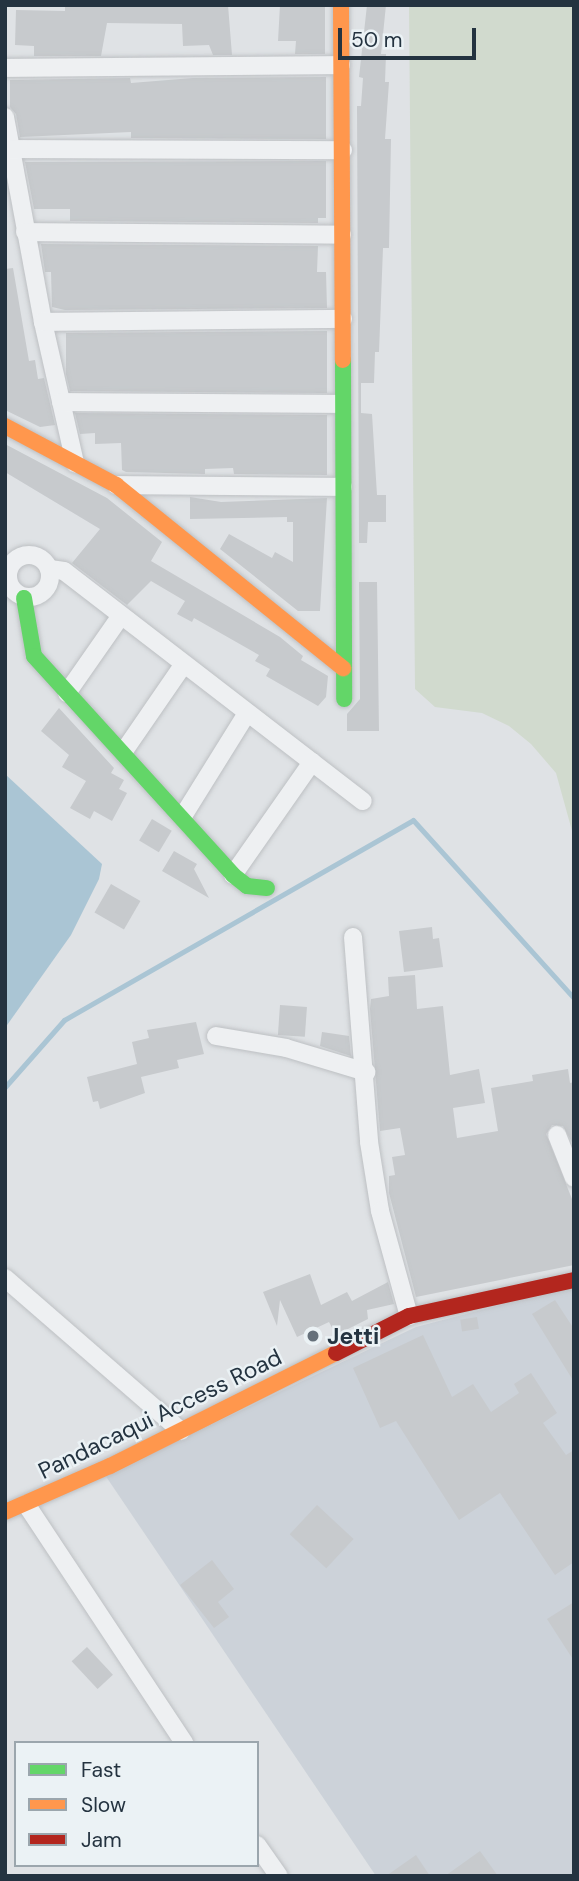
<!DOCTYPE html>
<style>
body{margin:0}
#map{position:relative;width:579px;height:1881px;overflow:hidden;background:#dfe2e5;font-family:"DM Sans",sans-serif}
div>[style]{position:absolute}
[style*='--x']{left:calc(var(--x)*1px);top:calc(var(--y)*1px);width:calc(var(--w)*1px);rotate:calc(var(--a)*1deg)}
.built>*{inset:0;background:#ccd2d9}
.green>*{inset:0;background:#d1dace}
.water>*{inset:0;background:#aac5d4}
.stream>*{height:5px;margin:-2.5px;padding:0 2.5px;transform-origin:2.5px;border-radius:2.5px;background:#aac5d4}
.building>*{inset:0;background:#c7cacd;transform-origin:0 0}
.roads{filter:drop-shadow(0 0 2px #bdc0c3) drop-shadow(0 0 2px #bdc0c3)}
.street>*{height:18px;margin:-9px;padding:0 9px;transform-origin:9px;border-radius:9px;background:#eef0f2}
.street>.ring{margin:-9px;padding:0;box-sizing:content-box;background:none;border:18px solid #eef0f2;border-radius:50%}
.fast>*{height:16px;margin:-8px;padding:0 8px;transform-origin:8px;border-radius:8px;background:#63d668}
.slow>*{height:16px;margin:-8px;padding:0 8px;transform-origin:8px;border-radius:8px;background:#ff974d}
.jam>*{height:16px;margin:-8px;padding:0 8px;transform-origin:8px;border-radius:8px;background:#b3261e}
.dots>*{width:19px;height:19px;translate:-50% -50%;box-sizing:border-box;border:4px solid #ebf2f5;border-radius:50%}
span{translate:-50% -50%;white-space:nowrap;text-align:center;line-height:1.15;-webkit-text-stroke:5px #ebf2f5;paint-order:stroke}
.poi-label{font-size:23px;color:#243340;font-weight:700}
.left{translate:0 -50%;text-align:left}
.street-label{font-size:23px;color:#243340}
.frame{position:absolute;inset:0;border:7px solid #243340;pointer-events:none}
.legend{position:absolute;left:14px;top:1741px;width:245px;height:126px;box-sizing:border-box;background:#ebf2f5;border:2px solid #9ba6ad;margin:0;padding:9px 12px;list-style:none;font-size:21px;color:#243340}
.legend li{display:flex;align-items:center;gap:14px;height:35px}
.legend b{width:35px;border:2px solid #9ba6ad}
.scale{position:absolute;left:338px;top:28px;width:138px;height:32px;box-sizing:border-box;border:4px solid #243340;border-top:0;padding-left:9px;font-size:21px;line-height:24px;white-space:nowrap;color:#243340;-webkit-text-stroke:5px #ebf2f5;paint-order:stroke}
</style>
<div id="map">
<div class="built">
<div style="clip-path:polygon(574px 1286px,574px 1876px,376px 1876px,105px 1475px,416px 1327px)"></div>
</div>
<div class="green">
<div style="clip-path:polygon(409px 5px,574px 5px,574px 838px,556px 773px,531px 744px,509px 726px,482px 713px,435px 707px,415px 689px)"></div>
</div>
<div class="water">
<div style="clip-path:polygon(5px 774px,102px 864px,99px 879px,71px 935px,5px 1028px)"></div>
</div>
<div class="stream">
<div style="--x:5;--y:1087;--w:89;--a:-48.6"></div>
<div style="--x:64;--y:1020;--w:402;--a:-29.8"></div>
<div style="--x:413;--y:820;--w:240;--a:47.9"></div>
</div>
<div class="building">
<div style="clip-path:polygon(65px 5px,228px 5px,232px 55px,213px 55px,209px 45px,183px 46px,182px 24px,107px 23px,101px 56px,34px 56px,34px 46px,15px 45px,16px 10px,65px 11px)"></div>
<div style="clip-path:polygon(280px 5px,325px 5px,325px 54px,295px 54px,296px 41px,278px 41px)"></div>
<div style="clip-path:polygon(367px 5px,386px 5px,381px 54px,386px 54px,385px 82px,389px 82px,385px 139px,391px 139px,389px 248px,383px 248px,379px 352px,375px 352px,374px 383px,361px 383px,361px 413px,372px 414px,377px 495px,386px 495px,386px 522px,368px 522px,367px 543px,359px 543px,357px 106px,361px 106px,363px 78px,359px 77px)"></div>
<div style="clip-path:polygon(326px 77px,326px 139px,131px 138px,131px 132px,20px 137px,16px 114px,10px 107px,10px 80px,130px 78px,131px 83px,193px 78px)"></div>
<div style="clip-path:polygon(326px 161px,326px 218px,318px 218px,318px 223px,70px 221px,70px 209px,34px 209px,25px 162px)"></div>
<div style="clip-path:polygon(41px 244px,318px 246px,317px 272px,326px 272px,327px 308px,65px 310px,52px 307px,51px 272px,45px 272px)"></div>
<div style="clip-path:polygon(13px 268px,29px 361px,35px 360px,38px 379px,44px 378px,55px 425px,40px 427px,5px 410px,5px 269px)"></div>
<div style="clip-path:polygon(327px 331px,327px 393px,70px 391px,66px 374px,66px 333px)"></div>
<div style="clip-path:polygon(75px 413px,327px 415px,327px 475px,234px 474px,233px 468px,205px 469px,205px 474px,126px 472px,122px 470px,121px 443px,95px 444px,95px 433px,80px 434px)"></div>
<div style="clip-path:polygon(5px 444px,107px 498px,162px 542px,151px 561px,280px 637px,303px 656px,301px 660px,328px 676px,326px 697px,318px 706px,266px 676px,270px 669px,255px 661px,259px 655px,194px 618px,192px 622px,177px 614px,185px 601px,151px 581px,127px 605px,72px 563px,100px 529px,5px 472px)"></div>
<div style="clip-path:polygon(190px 497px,221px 502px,327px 498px,320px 611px,298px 611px,220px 549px,229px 534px,272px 558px,275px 552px,293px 562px,293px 522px,287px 522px,287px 517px,190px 519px)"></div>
<div style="clip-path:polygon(359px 582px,377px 582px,379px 731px,347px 731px,347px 714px,360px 699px)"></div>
<div style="clip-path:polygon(59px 708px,114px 768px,111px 773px,124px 780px,119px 789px,127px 793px,112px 821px,94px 811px,90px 819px,70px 808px,86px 781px,62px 767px,69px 755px,41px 731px)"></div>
<div style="left:152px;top:819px;width:23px;height:25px;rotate:31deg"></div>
<div style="clip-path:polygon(174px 851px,197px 864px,194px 869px,209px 898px,162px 871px)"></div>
<div style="left:111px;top:884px;width:34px;height:33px;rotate:30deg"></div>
<div style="clip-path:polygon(432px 927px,433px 939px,439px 938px,443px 967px,404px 972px,399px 931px)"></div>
<div style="clip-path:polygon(415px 975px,417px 1009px,443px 1006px,450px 1075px,479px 1069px,485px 1103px,453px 1108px,457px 1138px,498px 1131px,491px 1088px,533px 1081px,532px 1075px,568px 1069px,570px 1083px,574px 1082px,574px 1146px,563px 1126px,552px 1125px,546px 1134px,574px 1204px,574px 1265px,416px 1297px,389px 1193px,389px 1176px,395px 1175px,392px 1157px,405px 1155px,400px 1128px,380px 1131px,370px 1009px,371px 999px,389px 996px,388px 977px)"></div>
<div style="left:280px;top:1005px;width:27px;height:30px;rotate:4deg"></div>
<div style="clip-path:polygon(196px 1022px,204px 1054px,177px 1060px,179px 1068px,141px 1077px,145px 1093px,100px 1109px,98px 1101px,93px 1102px,87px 1077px,137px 1064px,132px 1042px,149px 1038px,147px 1030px)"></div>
<div style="clip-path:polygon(322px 1032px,349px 1036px,351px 1056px,320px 1046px)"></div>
<div style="clip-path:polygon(310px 1274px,321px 1305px,347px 1292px,352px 1301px,388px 1282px,394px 1304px,367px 1310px,368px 1319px,336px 1335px,329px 1322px,297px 1337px,280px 1300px,277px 1326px,263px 1292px)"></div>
<div style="clip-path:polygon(555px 1300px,574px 1329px,574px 1382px,532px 1314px)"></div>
<div style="left:477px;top:1317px;width:12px;height:17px;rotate:81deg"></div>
<div style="clip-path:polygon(423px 1335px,452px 1397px,473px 1384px,491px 1412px,519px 1393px,514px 1384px,531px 1373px,557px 1413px,543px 1423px,566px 1455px,574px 1450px,574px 1562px,555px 1575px,500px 1493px,459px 1520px,396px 1421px,380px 1428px,353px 1368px)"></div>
<div style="left:317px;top:1505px;width:50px;height:40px;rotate:43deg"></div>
<div style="clip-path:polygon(212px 1560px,234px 1589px,218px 1602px,229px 1617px,214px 1628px,180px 1585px)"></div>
<div style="clip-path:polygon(574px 1602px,574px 1661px,547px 1619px)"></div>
<div style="left:87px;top:1647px;width:38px;height:21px;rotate:47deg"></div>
<div style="clip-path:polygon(480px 1851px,498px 1876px,445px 1876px)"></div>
<div style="clip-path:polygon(416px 1855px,430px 1876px,386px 1876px)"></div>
</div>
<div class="roads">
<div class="street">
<div style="--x:5;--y:68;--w:336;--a:-0.5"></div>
<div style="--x:5;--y:117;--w:208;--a:79.5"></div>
<div style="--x:43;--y:322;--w:145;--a:77.2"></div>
<div style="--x:10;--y:149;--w:333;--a:0.2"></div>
<div style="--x:25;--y:232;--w:317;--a:0.5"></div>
<div style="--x:43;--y:322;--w:300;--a:-0.6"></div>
<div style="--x:61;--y:402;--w:281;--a:0.4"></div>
<div style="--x:116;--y:485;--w:227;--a:0.5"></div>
<div class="ring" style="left:8px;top:555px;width:24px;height:24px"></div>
<div style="--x:50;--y:569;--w:14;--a:8"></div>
<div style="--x:64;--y:571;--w:377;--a:37.6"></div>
<div style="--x:67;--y:693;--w:93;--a:-55.1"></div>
<div style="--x:124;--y:751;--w:104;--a:-55.5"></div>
<div style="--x:183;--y:816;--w:121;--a:-58.1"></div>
<div style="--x:233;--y:875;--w:138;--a:-55"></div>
<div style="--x:353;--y:937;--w:206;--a:85.5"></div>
<div style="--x:369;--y:1142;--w:70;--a:80.9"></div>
<div style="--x:380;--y:1211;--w:109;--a:74.6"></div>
<div style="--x:216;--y:1036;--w:71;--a:9.7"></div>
<div style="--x:286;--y:1048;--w:84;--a:16.7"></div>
<div style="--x:557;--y:1135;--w:46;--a:68.4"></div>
<div style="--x:5;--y:1278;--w:233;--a:41"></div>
<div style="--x:26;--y:1504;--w:287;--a:56.5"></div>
<div style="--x:257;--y:1845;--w:38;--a:55"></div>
</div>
<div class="fast">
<div style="--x:343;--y:360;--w:339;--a:89.8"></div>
<div style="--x:24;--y:598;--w:59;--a:80.2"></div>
<div style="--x:34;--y:656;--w:296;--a:47.7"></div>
<div style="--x:233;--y:875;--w:18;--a:38"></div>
<div style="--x:247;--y:886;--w:20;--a:6"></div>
</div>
<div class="slow">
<div style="--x:341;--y:5;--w:355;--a:89.7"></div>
<div style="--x:5;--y:426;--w:126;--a:28"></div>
<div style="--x:116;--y:485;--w:292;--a:38.9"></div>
<div style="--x:5;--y:1512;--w:115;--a:-23.7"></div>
<div style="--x:110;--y:1466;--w:253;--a:-26.6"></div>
</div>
<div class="jam">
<div style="--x:336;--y:1353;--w:82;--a:-26.9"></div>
<div style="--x:409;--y:1316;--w:169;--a:-12.3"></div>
</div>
</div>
<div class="dots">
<div style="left:313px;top:1336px;background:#65707a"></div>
</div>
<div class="poi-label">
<span class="left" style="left:327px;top:1336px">Jetti</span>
</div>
<div class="street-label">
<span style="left:160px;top:1414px;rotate:-26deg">Pandacaqui Access Road</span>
</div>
<div class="frame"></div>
<ul class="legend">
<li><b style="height:9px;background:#63d668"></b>Fast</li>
<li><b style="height:9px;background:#ff974d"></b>Slow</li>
<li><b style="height:9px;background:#b3261e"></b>Jam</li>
</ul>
<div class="scale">50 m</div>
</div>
